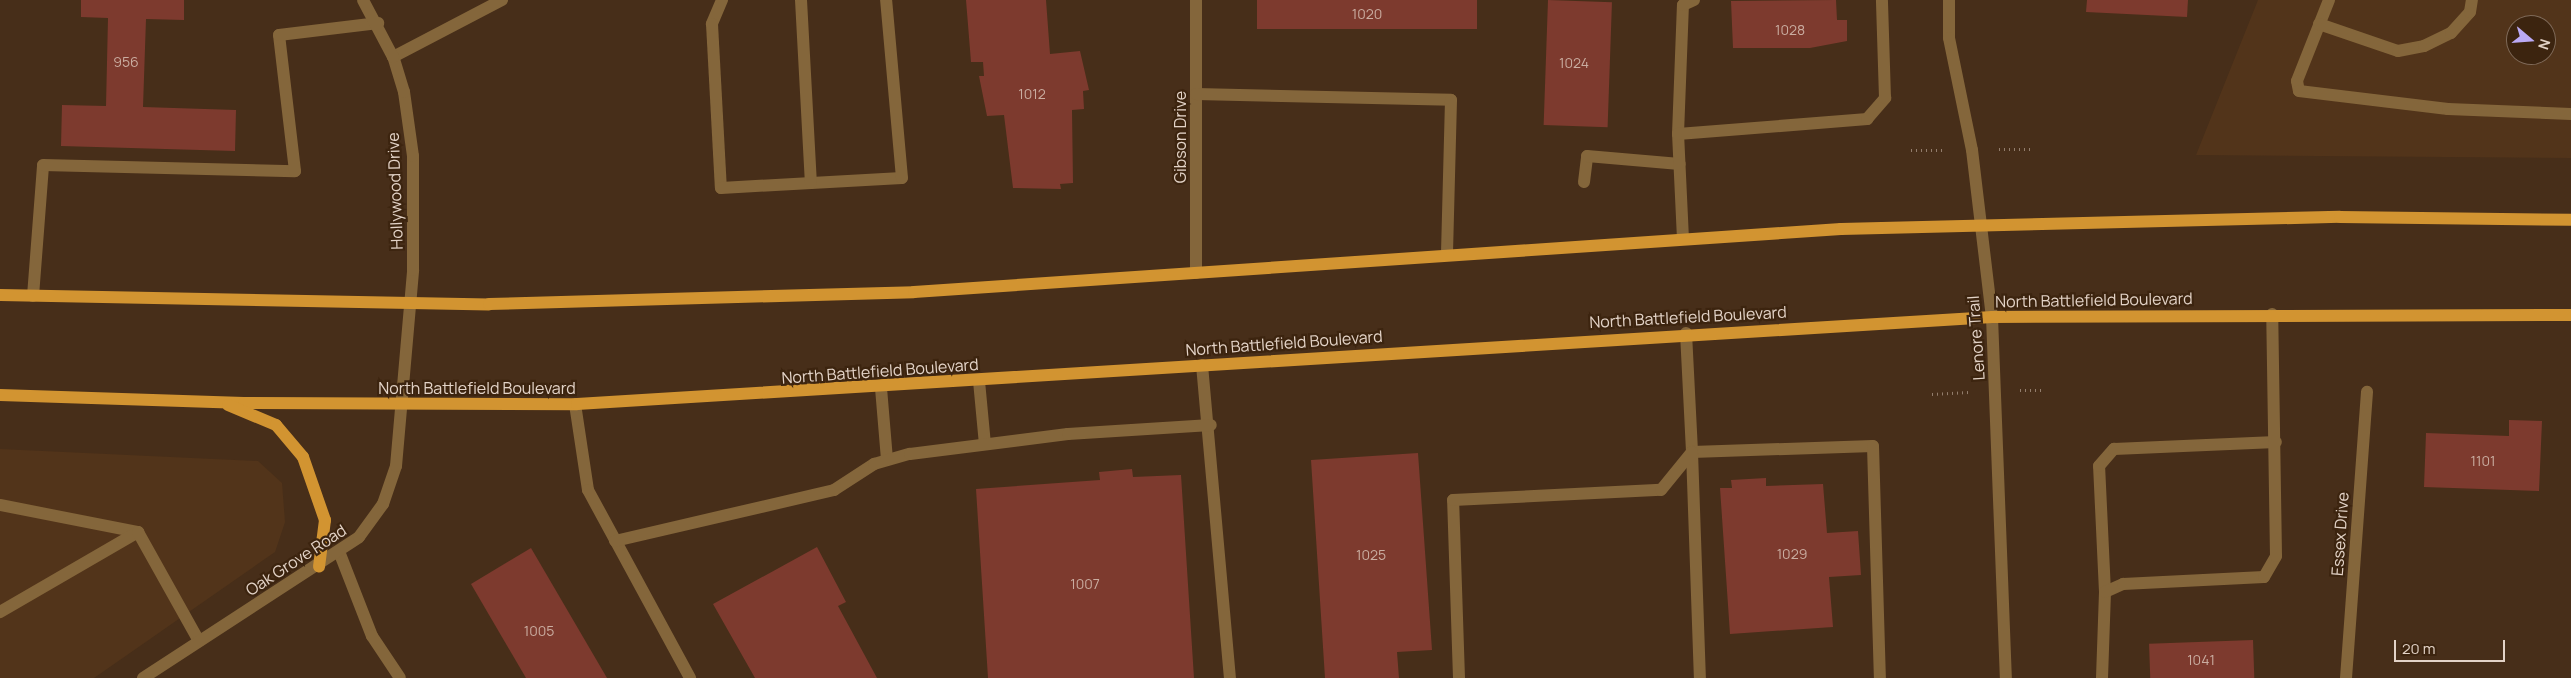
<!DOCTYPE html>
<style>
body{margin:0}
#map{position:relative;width:2571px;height:678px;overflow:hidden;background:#472e19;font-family:Manrope,sans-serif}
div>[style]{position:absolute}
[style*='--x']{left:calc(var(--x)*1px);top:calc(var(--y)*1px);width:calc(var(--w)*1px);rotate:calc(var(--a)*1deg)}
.built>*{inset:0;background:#52341a}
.building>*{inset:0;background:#7d3a2e;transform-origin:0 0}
.path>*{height:3px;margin-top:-1.5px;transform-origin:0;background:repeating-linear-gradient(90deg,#927d6c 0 1px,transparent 0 5px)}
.minor>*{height:12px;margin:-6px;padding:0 6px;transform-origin:6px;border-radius:6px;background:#84663b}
.major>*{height:12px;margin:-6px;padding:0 6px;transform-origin:6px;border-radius:6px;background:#d29431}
span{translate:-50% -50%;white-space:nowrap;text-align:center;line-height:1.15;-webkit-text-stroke:4.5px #3c240f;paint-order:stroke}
.number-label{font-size:14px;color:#caada1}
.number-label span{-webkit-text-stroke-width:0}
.street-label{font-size:16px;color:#e3d3c7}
.north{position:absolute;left:2506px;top:15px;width:50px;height:50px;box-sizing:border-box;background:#3c240f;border:1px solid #7f6a59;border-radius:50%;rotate:108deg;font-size:14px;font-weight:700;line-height:20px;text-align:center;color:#e3d3c7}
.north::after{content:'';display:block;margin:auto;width:18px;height:22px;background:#bbaaf6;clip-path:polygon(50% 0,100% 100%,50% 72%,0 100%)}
.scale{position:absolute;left:2394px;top:640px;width:111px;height:22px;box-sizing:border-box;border:2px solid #e3d3c7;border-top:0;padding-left:6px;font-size:15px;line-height:18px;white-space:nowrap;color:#e3d3c7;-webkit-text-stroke:4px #3c240f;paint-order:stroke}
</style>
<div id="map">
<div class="built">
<div style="clip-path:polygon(evenodd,2258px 0,2571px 0,2571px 158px,2196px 155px,2258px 0,2516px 25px,2546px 25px,2546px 55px,2516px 55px,2516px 25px)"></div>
<div style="clip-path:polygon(0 449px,258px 461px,282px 483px,285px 522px,275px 552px,94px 678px,0 678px)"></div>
</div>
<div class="building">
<div style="clip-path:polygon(81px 0,184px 0,184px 20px,146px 19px,143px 107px,236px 110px,235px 151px,61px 146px,62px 105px,106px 106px,108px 18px,81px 17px)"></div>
<div style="clip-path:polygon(966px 0,1046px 0,1050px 54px,1080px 51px,1089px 90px,1083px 91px,1084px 109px,1072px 110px,1073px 183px,1060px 184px,1061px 189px,1013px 188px,1004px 115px,987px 116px,979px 76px,984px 76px,983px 62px,971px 62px)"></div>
<div style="left:1257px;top:0;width:220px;height:29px"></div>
<div style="left:1548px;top:0;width:64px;height:125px;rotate:2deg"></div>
<div style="clip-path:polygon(1836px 0,1837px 20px,1847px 20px,1847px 41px,1810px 48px,1733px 48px,1731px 1px)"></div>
<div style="clip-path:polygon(2087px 0,2188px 0,2187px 17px,2086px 12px)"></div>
<div style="clip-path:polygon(2509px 420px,2542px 421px,2539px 491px,2424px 487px,2426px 433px,2509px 436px)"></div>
<div style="clip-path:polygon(1418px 453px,1432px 650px,1397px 652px,1399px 678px,1325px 678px,1311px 460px)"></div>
<div style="clip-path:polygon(1132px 469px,1133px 477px,1181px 475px,1194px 678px,988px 678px,976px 489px,1100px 480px,1099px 472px)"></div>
<div style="clip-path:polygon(1766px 478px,1766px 486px,1823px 484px,1827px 533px,1858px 531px,1861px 575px,1829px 577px,1833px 627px,1730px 634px,1720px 488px,1732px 488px,1731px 480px)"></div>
<div style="clip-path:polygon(817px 547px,846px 602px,838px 606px,877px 678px,755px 678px,713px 604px)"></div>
<div style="clip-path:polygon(531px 548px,607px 678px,526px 678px,471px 584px)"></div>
<div style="left:2253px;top:640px;width:38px;height:104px;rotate:88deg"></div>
</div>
<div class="path">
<div style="--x:1999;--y:149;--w:35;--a:0"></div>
<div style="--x:1911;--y:150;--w:34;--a:0"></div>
<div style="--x:2020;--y:390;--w:23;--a:0"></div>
<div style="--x:1932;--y:394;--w:37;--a:-3"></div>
</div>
<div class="minor">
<div style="--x:722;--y:0;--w:26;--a:113"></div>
<div style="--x:712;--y:24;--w:164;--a:86.9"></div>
<div style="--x:721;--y:188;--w:181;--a:-3.2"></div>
<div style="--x:902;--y:178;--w:179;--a:-95.1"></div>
<div style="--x:801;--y:0;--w:183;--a:86.9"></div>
<div style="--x:1196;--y:0;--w:273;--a:90"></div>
<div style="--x:1949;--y:0;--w:38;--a:90"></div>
<div style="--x:1949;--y:38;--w:114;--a:78.4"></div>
<div style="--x:1972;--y:150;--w:168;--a:83.2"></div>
<div style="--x:1992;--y:317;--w:361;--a:87.8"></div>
<div style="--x:2329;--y:0;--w:87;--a:111.6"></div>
<div style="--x:2297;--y:81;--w:10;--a:79"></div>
<div style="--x:2299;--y:91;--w:150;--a:6.9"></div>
<div style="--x:2448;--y:109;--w:123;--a:2.3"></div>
<div style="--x:2319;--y:24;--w:83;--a:18.9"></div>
<div style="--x:2398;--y:51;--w:26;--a:-11"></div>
<div style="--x:2424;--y:46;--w:30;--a:-26"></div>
<div style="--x:2451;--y:33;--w:28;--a:-48"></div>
<div style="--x:2470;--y:12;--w:12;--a:-81"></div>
<div style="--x:393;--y:57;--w:123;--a:-27.6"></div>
<div style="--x:1196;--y:94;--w:255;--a:1.3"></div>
<div style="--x:1451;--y:100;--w:154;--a:91.5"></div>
<div style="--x:1678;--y:134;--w:129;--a:-87.8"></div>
<div style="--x:1683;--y:5;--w:12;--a:-24"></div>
<div style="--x:1584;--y:182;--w:26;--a:-83"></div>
<div style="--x:1587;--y:156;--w:93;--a:4.9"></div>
<div style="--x:1683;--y:239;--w:105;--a:-92.7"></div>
<div style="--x:1678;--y:134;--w:190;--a:-4.5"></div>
<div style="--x:1867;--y:119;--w:28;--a:-49"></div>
<div style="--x:1885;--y:98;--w:98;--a:-91.8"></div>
<div style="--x:33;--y:296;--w:131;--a:-85.6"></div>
<div style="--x:43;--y:165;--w:252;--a:1.4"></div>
<div style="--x:295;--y:171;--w:137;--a:-96.7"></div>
<div style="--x:279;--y:35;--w:100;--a:-6.9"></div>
<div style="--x:1686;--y:333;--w:119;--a:87.1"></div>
<div style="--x:1692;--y:452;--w:181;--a:-1.9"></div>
<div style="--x:1873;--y:446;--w:232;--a:88.3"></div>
<div style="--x:1202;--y:365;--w:314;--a:84.9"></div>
<div style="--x:979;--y:381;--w:63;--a:84.6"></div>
<div style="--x:881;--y:388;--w:72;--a:85.2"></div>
<div style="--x:575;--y:404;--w:87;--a:81.4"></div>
<div style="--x:588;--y:490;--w:214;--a:61.5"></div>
<div style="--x:1692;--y:452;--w:226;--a:88"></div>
<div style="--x:0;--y:505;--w:141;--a:11.1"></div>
<div style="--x:138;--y:532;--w:160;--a:149.9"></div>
<div style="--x:138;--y:532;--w:125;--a:60.8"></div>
<div style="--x:615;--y:541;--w:225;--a:-13.1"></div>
<div style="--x:834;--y:490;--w:48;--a:-33"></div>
<div style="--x:874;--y:464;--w:37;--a:-16"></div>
<div style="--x:910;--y:454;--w:159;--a:-7.2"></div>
<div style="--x:1068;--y:434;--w:143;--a:-3.6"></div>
<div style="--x:340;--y:554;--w:88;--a:68.7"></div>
<div style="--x:372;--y:636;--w:50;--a:56.3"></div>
<div style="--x:2105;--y:592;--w:126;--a:-92.7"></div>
<div style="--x:2099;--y:466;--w:23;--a:-49"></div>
<div style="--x:2114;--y:449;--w:162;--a:-2.5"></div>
<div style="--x:143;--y:678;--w:258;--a:-33.1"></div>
<div style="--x:359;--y:537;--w:41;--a:-54"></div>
<div style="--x:383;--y:504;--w:40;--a:-71.1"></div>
<div style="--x:396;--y:466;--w:197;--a:-85"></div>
<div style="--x:413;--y:270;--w:114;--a:-90"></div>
<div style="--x:413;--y:156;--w:65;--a:-98"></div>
<div style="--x:404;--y:92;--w:37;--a:-107"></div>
<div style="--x:393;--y:57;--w:64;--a:-117.8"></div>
<div style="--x:1459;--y:678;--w:178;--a:-91.9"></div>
<div style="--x:1453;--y:500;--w:208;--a:-2.8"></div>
<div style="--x:1661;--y:490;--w:49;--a:-50.8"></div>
<div style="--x:2102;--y:678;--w:86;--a:-88"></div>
<div style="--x:2105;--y:592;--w:20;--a:-24"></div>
<div style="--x:2123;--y:584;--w:141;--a:-2.8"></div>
<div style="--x:2264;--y:577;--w:24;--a:-60"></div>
<div style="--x:2276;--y:556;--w:242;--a:-90.9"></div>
<div style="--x:2346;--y:678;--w:287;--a:-85.8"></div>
</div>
<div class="major">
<div style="--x:0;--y:295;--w:489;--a:1.1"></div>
<div style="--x:489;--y:304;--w:425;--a:-1.6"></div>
<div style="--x:914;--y:292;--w:929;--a:-3.89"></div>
<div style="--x:1841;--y:229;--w:499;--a:-1.4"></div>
<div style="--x:2340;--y:217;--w:231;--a:0.7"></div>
<div style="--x:0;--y:395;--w:244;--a:1.9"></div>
<div style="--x:244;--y:403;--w:333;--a:0.2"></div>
<div style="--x:577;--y:404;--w:1418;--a:-3.52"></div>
<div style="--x:1992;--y:317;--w:579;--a:-0.2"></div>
<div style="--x:228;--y:405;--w:52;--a:22.6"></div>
<div style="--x:276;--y:425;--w:42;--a:49.8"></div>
<div style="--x:303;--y:457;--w:67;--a:70.8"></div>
<div style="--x:325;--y:520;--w:47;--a:97.3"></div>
</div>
<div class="number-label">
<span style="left:1367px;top:14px">1020</span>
<span style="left:1790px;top:30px">1028</span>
<span style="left:126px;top:62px">956</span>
<span style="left:1574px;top:63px">1024</span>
<span style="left:1032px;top:94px">1012</span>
<span style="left:2483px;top:461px">1101</span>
<span style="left:1792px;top:554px">1029</span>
<span style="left:1371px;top:555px">1025</span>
<span style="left:1085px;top:584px">1007</span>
<span style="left:539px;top:631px">1005</span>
<span style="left:2201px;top:660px">1041</span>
</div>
<div class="street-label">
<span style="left:1180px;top:137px;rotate:-90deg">Gibson Drive</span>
<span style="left:395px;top:191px;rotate:-92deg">Hollywood Drive</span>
<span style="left:2094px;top:300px;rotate:-1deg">North Battlefield Boulevard</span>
<span style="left:1688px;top:317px;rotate:-3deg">North Battlefield Boulevard</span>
<span style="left:1976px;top:338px;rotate:-94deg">Lenore Trail</span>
<span style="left:1284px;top:343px;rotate:-4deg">North Battlefield Boulevard</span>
<span style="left:880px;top:371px;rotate:-4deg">North Battlefield Boulevard</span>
<span style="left:477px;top:388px">North Battlefield Boulevard</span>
<span style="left:2340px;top:534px;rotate:-86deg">Essex Drive</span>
<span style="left:296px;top:560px;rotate:-33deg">Oak Grove Road</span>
</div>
<div class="north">N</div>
<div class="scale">20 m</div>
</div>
